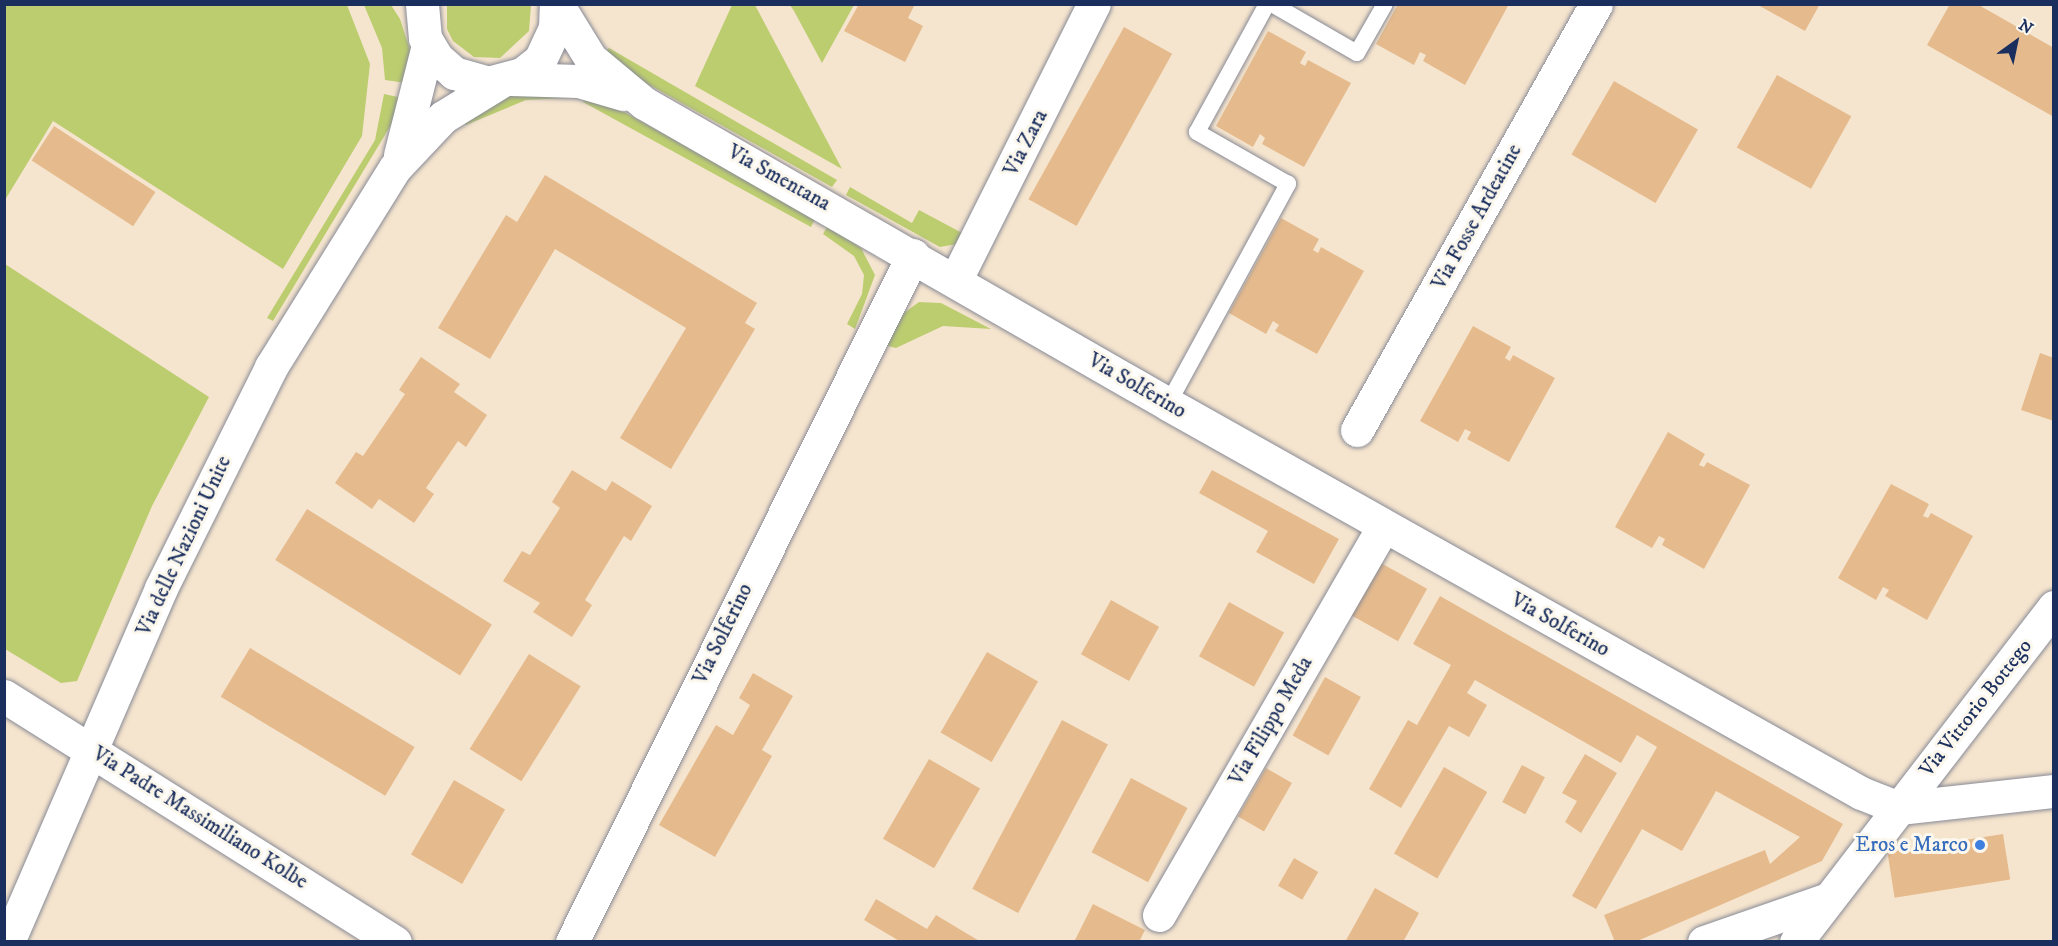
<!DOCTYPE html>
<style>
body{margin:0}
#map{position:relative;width:2058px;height:946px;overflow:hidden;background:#f6e5ce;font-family:"IM FELL DW Pica",serif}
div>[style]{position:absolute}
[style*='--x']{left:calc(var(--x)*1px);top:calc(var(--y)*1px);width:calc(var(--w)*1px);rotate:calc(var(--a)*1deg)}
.green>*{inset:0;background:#bccd70}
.building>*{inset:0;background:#e5bb8e;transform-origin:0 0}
.roads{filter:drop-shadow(0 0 2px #888a96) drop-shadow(0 0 2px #888a96)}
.service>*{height:16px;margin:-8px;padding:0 8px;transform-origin:8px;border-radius:8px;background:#fff}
.minor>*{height:33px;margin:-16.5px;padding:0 16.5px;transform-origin:16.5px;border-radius:16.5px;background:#fff}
.tertiary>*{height:33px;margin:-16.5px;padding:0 16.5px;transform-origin:16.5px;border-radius:16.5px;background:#fff}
.dots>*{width:16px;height:16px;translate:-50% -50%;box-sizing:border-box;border:3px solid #fbf7ec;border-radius:50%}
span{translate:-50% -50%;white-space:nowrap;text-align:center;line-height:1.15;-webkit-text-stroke:6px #fbf7ec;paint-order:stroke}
.street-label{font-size:21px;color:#1b2f5e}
.shop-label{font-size:21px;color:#366cbe}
.right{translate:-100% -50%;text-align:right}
.frame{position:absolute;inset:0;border:6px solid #1b2f5e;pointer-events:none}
.north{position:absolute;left:1986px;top:12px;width:60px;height:60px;-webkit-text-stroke:4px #fbf7ec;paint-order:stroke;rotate:33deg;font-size:16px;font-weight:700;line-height:24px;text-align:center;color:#1b2f5e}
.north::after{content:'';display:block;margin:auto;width:21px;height:27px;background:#1b2f5e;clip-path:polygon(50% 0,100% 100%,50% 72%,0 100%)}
</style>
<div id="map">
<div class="green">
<div style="clip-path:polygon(347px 5px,370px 64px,362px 136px,283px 269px,53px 121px,5px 200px,5px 5px)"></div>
<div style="clip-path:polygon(364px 5px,391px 5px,400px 19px,410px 50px,406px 83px,385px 80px,382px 48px)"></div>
<div style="clip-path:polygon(531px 5px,529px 31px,500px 58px,474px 57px,453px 41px,447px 29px,447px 5px)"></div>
<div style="clip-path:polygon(732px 5px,755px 5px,842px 169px,695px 86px)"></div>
<div style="clip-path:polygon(790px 5px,854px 5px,822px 63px,794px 11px)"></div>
<div style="clip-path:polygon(609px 48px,837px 180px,832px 187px,637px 78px,604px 54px)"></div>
<div style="clip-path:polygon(570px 91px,569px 98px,526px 100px,466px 125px,460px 121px,511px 93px)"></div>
<div style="clip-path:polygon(384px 94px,402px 98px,391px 125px,273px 321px,267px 318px,375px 140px)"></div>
<div style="clip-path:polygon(585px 95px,610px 104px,815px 219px,811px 227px,583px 102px)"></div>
<div style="clip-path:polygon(850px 187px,912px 223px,919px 210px,964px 234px,957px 244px,940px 247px,846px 195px)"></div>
<div style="clip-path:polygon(827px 227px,861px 248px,875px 275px,855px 329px,847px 324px,862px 294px,864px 275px,854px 256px,823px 234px)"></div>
<div style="clip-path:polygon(5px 264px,209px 397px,152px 506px,77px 681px,61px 683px,5px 649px)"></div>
<div style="clip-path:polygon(919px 302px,941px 303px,991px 329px,943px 326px,896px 348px,884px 345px,900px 316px)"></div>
</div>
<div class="building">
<div style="clip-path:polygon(859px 4px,915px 4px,908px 18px,923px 26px,905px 62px,844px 31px)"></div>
<div style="clip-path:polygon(1398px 4px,1509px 4px,1465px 85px,1423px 61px,1426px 55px,1420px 52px,1414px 65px,1376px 44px)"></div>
<div style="clip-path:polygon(1756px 4px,1820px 4px,1805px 31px)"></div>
<div style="clip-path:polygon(1950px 4px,1977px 4px,2054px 48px,2054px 117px,1927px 45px)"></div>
<div style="left:1124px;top:27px;width:55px;height:197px;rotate:29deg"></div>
<div style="clip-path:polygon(1268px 31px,1306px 52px,1300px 63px,1305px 66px,1308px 60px,1351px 83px,1304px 167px,1262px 144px,1265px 138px,1260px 134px,1253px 147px,1216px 126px)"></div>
<div style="left:1777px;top:75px;width:85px;height:83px;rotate:29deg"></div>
<div style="left:1614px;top:81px;width:97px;height:85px;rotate:30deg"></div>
<div style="left:54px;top:126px;width:121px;height:41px;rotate:33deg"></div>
<div style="clip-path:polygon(545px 175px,757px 303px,745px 323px,755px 329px,671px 469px,620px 438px,686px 328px,555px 249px,490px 359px,438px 328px,506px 215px,517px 222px)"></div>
<div style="clip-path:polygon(1281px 218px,1319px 239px,1313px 250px,1318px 253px,1321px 247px,1364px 271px,1317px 354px,1275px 331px,1279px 325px,1273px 321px,1266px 334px,1229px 313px)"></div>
<div style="clip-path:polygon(1473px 326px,1511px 347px,1505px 358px,1510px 361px,1513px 355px,1555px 378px,1509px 462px,1467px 439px,1471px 432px,1465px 429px,1458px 442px,1420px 421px)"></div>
<div style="clip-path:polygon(2040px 353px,2054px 358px,2054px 421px,2021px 410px)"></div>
<div style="clip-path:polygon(421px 357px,460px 384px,454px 392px,487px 415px,466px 447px,458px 441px,426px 488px,434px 494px,414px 523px,379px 499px,372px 509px,335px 483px,356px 452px,363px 456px,405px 394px,399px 390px)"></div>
<div style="clip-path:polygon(1668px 432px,1705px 454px,1699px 465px,1704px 467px,1707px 462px,1750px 485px,1704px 569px,1662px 545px,1665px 539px,1659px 536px,1652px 548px,1615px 527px)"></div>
<div style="clip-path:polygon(572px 470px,606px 491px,612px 481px,652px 506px,631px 541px,624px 536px,585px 600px,592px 605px,572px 637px,533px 612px,540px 603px,503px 581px,522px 551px,530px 555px,560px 508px,552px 502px)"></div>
<div style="clip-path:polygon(1212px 470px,1339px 539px,1314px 584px,1256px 552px,1268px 531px,1199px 493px)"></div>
<div style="clip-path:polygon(1891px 484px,1929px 504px,1923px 516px,1928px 518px,1931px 513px,1973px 536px,1927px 620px,1885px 596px,1889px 590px,1883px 587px,1876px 600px,1838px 578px)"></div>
<div style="left:307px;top:509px;width:218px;height:60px;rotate:32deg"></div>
<div style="left:1379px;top:562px;width:55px;height:60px;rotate:29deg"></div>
<div style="clip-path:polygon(1440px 596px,1843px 824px,1822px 861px,1635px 942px,1615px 942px,1604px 915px,1765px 850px,1770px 864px,1800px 837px,1716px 791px,1682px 851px,1642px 829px,1596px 909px,1572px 896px,1657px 747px,1637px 735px,1621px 763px,1475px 680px,1467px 693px,1487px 705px,1469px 737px,1449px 726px,1401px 808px,1369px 789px,1408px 720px,1417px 725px,1451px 665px,1413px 644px)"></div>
<div style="left:1111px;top:600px;width:55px;height:62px;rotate:29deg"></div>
<div style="left:1229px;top:602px;width:63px;height:62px;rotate:29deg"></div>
<div style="left:250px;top:648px;width:192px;height:57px;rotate:31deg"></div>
<div style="left:987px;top:652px;width:59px;height:93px;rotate:30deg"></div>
<div style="left:529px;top:654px;width:61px;height:112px;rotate:32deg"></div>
<div style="clip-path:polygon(753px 673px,793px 696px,762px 750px,772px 756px,715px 857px,659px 825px,716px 725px,733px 735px,750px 705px,739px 698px)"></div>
<div style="left:1325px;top:677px;width:41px;height:67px;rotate:29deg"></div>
<div style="left:1062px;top:720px;width:52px;height:191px;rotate:28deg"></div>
<div style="clip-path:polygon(1585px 754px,1617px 773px,1581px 833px,1565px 822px,1577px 801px,1562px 793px)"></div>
<div style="left:929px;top:759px;width:59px;height:92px;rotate:30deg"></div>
<div style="left:1522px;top:765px;width:26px;height:42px;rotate:28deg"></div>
<div style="left:1444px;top:767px;width:50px;height:100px;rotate:30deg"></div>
<div style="left:1266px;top:768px;width:30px;height:56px;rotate:30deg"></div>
<div style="left:1131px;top:778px;width:64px;height:84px;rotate:28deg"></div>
<div style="left:454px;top:780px;width:59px;height:86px;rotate:30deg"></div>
<div style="left:2003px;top:834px;width:46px;height:117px;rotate:81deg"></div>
<div style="left:1294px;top:858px;width:28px;height:32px;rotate:30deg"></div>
<div style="clip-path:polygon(1375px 888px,1419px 913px,1403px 942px,1345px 942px)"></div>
<div style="clip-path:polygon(876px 899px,927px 929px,936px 915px,981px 942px,901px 942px,864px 920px)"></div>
<div style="clip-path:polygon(1093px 904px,1145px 930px,1139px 942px,1074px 942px)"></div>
</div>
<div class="roads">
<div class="service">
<div style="--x:1272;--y:4;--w:98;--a:30"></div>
<div style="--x:1357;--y:53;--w:56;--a:-60.3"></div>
<div style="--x:1168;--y:404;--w:251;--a:-61.4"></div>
<div style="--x:1288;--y:184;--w:105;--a:-150.3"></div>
<div style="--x:1197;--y:132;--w:146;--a:-61.3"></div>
</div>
<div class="minor">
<div style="--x:557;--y:4;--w:65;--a:58.3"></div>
<div style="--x:591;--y:59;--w:69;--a:39.7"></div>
<div style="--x:644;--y:103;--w:604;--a:29.87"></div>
<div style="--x:1168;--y:404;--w:795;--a:29.31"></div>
<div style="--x:1861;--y:793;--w:41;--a:21.5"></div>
<div style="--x:1899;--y:808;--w:156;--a:-6.3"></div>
<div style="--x:511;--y:79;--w:68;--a:1.7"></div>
<div style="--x:579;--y:81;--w:46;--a:16.5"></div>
<div style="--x:955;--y:281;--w:310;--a:-63.4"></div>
<div style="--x:1357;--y:430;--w:488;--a:-60.7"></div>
<div style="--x:4;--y:696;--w:462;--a:32.2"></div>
<div style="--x:1159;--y:915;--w:449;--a:-60"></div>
<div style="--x:572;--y:942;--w:767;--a:-63.6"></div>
<div style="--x:1704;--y:942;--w:128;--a:-19.1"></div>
<div style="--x:1796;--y:942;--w:423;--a:-52.4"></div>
</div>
<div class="tertiary">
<div style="--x:422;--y:4;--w:34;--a:85"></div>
<div style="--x:425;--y:38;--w:23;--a:59"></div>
<div style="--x:437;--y:58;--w:23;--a:41"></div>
<div style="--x:454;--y:73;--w:35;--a:16"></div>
<div style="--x:488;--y:83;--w:35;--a:-15"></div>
<div style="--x:522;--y:74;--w:23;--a:-38"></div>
<div style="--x:540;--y:60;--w:35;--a:-65"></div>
<div style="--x:555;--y:28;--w:24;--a:-88"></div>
<div style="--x:400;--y:155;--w:114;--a:-75.7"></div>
<div style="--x:8;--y:942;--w:386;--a:-66.6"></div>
<div style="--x:161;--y:588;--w:247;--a:-63.5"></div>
<div style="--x:271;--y:367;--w:234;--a:-58.1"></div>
<div style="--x:395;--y:168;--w:70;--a:-46.7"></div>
<div style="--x:443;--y:117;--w:67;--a:-31.6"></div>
</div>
</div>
<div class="dots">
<div style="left:1980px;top:845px;background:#3f7fe0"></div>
</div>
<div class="street-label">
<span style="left:1026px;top:143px;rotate:-63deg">Via Zara</span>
<span style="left:779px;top:178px;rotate:29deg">Via Smentana</span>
<span style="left:1477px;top:217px;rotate:-61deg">Via Fosse Ardeatine</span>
<span style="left:1137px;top:386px;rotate:30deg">Via Solferino</span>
<span style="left:184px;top:546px;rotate:-65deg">Via delle Nazioni Unite</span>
<span style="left:1560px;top:625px;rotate:29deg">Via Solferino</span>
<span style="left:723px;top:634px;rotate:-64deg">Via Solferino</span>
<span style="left:1976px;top:708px;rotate:-52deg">Via Vittorio Bottego</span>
<span style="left:1271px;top:721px;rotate:-60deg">Via Filippo Meda</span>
<span style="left:200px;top:818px;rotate:32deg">Via Padre Massimiliano Kolbe</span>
</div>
<div class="shop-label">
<span class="right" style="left:1968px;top:845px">Eros e Marco</span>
</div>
<div class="frame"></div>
<div class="north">N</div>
</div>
